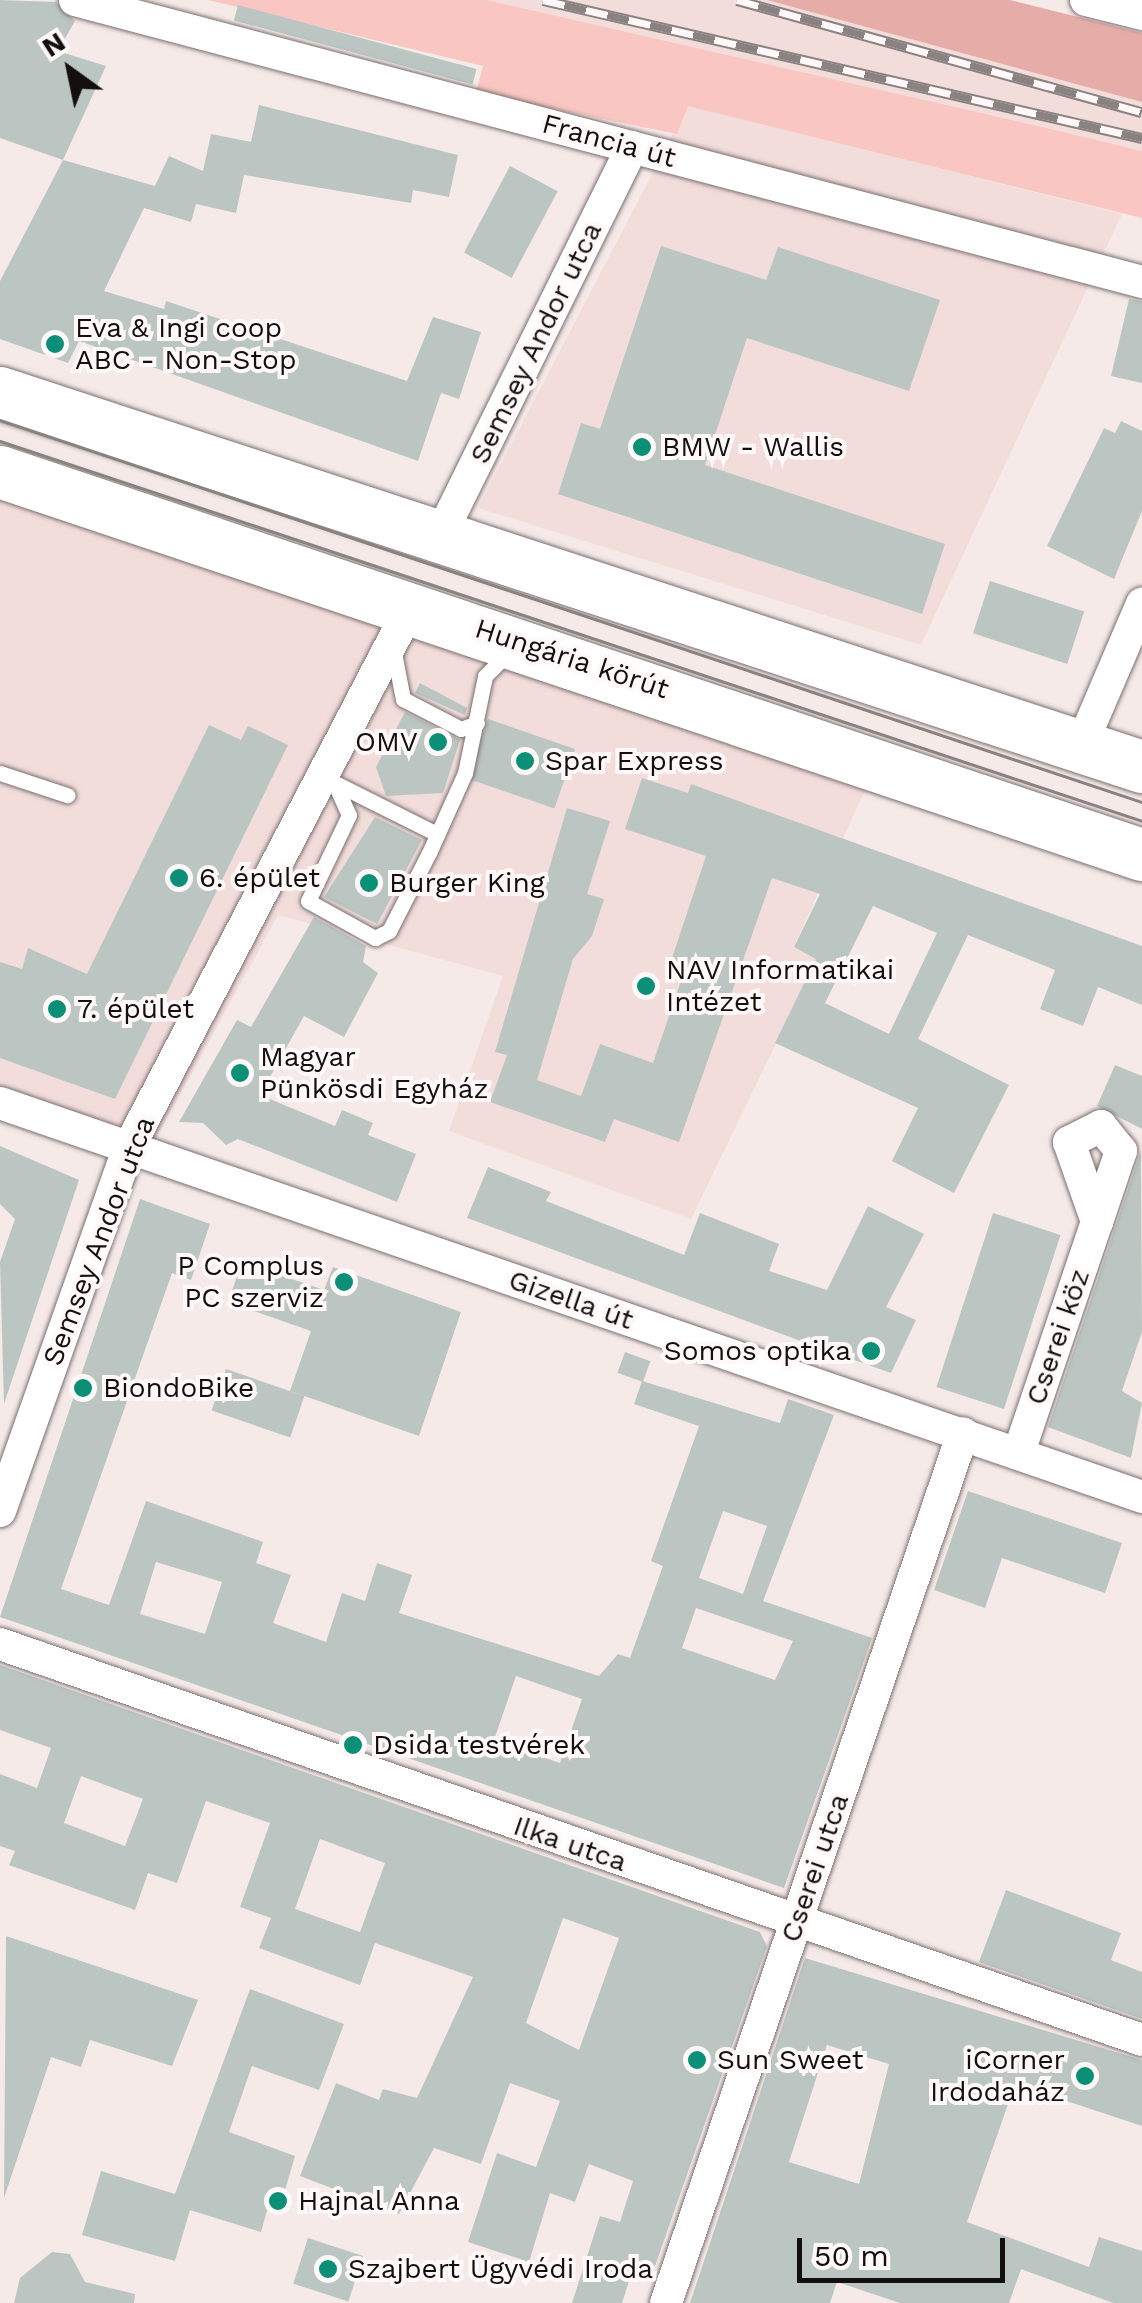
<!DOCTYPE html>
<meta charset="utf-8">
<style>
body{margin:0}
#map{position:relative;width:1142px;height:2303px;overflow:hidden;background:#f6eae9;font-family:"Work Sans",sans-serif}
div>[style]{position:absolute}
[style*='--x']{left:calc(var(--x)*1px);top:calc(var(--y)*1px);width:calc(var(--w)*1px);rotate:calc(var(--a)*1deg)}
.built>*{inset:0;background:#f2dddb}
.green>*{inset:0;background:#f9c6c1}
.forest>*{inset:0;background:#e6ada8}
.building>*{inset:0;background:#bbc6c2;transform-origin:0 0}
.roads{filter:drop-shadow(0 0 2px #7a706f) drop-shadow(0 0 2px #7a706f)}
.service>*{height:15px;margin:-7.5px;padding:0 7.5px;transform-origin:7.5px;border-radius:7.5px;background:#fff}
.minor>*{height:32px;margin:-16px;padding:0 16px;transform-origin:16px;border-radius:16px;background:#fff}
.primary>*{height:52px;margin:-26px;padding:0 26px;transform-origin:26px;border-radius:26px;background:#fff}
.tram>*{height:2.5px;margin:-1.25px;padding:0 1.25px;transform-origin:1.25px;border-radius:1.25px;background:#8a8181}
.rail>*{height:11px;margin-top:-5.5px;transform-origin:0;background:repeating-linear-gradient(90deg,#fef9f8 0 22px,#8a8181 0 44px);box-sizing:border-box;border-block:2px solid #8a8181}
.dots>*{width:28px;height:28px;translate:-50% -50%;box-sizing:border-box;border:5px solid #fef9f8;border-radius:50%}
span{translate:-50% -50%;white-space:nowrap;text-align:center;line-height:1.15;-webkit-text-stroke:8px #fef9f8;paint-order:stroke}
.street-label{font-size:28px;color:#130f0f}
.poi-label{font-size:28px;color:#130f0f}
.left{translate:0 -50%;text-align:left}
.right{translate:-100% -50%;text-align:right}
.north{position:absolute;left:20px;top:20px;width:100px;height:100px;-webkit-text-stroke:8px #fef9f8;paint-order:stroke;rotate:327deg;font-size:28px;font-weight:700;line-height:40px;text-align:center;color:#130f0f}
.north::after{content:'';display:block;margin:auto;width:35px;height:45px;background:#130f0f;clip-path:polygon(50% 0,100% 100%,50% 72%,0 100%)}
.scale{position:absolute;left:797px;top:2238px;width:208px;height:45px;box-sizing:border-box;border:5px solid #130f0f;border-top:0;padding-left:12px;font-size:30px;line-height:35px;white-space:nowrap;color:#130f0f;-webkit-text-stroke:8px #fef9f8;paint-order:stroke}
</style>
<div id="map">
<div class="built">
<div style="clip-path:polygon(487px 0,767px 0,1142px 102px,1142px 151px)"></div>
<div style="clip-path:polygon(688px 105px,1122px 214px,921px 645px,478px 508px)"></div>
<div style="clip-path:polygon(0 500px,867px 786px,794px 946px,817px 959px,691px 1219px,449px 1131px,503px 976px,278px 915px,152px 1146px,0 1091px)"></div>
</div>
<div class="green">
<div style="clip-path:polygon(208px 0,487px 0,1046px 128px,1142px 151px,1142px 218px,688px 106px,677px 134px,476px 93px,483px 66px)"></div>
</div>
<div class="forest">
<div style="clip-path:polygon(767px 0,1010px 0,1142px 33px,1142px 102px)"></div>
</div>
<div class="building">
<div style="clip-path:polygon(0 0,56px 2px,75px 21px,58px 51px,106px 66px,63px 160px,0 138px)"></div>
<div style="left:238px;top:5px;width:247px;height:16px;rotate:15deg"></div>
<div style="clip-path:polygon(259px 105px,458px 155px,449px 197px,413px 190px,411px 203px,244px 175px,236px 213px,196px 204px,191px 222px,144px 208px,104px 291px,164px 309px,166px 301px,407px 381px,433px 317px,481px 332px,459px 399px,441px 393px,418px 461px,79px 341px,68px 363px,0 339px,0 281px,63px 160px,155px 186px,169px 156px,203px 171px,211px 134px,251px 142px)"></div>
<div style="left:510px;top:166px;width:54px;height:98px;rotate:28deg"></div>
<div style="clip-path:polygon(661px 246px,766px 280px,778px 247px,940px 300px,909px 391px,747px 338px,705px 465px,945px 544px,922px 614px,558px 494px,581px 423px,600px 429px)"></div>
<div style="clip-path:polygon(1129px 299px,1142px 301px,1142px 383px,1111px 376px)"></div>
<div style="clip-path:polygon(1121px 421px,1142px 431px,1142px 511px,1114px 579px,1047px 546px,1104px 428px,1115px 433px)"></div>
<div style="left:990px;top:581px;width:99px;height:55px;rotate:18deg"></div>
<div style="clip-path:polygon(420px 683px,467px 708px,465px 715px,415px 693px)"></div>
<div style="clip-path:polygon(405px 712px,460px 740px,443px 793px,386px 796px,376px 767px)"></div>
<div style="left:488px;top:719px;width:92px;height:63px;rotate:19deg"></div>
<div style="clip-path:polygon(209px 725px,241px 740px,248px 726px,288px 745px,115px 1099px,0 1058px,0 962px,22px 969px,28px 948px,87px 974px)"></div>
<div style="clip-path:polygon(evenodd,642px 778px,688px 793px,691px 784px,1142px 946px,1142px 1005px,1098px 987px,1083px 1026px,1040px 1009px,1055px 970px,968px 935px,918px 1039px,1009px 1085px,954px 1193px,892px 1161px,918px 1108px,775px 1043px,816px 959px,794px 947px,820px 894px,772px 878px,679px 1142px,614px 1119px,605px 1142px,490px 1102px,507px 1055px,495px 1052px,567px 808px,610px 821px,587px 894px,604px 899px,592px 936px,573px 959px,537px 1080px,581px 1096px,600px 1044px,653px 1063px,682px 978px,667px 973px,706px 856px,625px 829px,642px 778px,873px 906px,937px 933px,889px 1034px,825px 1003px,873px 906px)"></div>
<div style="clip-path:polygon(375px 817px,422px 840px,377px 924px,324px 897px)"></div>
<div style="clip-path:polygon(314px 917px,366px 946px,363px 962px,378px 973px,344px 1037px,304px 1016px,260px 1095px,335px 1126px,342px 1110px,373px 1123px,368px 1135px,416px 1154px,397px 1202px,238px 1139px,226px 1145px,203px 1123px,179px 1122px,237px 1020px,251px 1027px)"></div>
<div style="clip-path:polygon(1115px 1065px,1142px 1076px,1142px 1129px,1097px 1106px)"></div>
<div style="clip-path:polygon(0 1146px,79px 1180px,4px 1404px,0 1262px,15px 1219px,0 1204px)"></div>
<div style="clip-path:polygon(1141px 1151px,1142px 1332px,1122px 1391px,1142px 1403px,1131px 1458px,1048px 1427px)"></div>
<div style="clip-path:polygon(488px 1167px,551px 1192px,546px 1201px,684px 1255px,700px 1213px,779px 1244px,769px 1271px,827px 1290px,868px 1206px,924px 1234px,886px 1307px,916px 1320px,891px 1373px,806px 1343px,467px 1218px)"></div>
<div style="clip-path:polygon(evenodd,140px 1199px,210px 1224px,191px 1280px,172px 1273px,61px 1589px,109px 1605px,146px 1501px,263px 1542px,256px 1563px,291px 1575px,273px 1623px,326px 1642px,342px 1593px,365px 1601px,377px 1563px,412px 1575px,399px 1613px,599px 1676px,618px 1654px,630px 1658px,663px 1566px,651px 1561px,699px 1426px,634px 1404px,642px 1381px,780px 1423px,788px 1399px,834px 1415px,763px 1601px,872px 1638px,784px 1888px,0 1617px,140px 1199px,723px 1511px,767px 1526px,743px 1594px,699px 1578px,723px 1511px,140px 1199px,156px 1562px,222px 1582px,205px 1634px,140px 1614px,156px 1562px,140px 1199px,696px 1608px,793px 1641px,775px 1680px,682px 1648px,696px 1608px,140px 1199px,516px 1676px,582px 1699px,560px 1763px,494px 1740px,516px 1676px)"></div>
<div style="left:993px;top:1213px;width:71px;height:183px;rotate:18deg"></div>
<div style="clip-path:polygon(242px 1262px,324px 1290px,333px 1267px,461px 1312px,419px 1436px,290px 1391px,311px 1331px,228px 1302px)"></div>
<div style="left:625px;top:1352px;width:27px;height:22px;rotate:20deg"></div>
<div style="left:226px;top:1369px;width:83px;height:44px;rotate:19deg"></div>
<div style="clip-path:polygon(968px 1491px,1122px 1543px,1105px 1593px,1002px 1558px,985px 1608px,934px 1590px)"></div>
<div style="clip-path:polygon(evenodd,0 1665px,760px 1932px,767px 1946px,655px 2266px,636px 2260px,622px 2303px,572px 2303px,600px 2216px,620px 2222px,633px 2181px,589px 2164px,575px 2202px,550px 2193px,529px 2262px,468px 2242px,497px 2153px,536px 2167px,560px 2101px,510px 2083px,481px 2164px,434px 2148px,399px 2214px,300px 2176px,336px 2083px,379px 2100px,383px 2089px,417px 2098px,473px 1977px,375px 1943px,360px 1985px,259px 1948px,271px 1918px,240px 1907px,270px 1823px,206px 1801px,177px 1883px,148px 1873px,135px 1910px,9px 1865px,15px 1851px,0 1846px,0 1774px,37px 1788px,51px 1748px,0 1730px,0 1665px,81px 1776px,143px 1799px,125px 1846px,64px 1823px,81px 1776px,0 1665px,320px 1839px,385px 1863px,360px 1932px,295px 1909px,320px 1839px,0 1665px,563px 1918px,619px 1938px,579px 2050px,526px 2023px,563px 1918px)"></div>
<div style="clip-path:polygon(1006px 1890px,1121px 1933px,1111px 1960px,1142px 1972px,1142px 2019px,979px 1962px)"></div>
<div style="clip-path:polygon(6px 1936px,198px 2000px,172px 2066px,90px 2040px,81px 2067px,51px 2057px,4px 2198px)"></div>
<div style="clip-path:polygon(evenodd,805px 1958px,1142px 2060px,1142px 2126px,1015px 2084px,967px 2222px,1089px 2267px,1099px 2237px,1142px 2251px,1142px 2303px,1113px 2303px,1021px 2269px,1009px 2303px,900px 2303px,837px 2282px,830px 2303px,690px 2303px,805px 1958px,827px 2045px,889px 2064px,859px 2184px,789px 2162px,827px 2045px)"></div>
<div style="clip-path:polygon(250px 1989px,344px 2024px,319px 2090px,252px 2066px,229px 2132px,295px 2156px,281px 2204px,270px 2200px,261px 2232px,190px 2210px,175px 2261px,82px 2235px,101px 2171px,175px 2194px)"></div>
<div style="left:308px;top:2238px;width:58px;height:48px;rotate:18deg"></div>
<div style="clip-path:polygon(52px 2252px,70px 2254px,85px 2282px,135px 2294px,134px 2303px,14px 2303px,20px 2278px)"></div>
</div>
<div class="roads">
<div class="service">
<div style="--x:395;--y:658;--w:42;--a:79"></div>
<div style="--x:403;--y:699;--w:65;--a:27.3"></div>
<div style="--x:461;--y:729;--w:17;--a:-21"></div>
<div style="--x:0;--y:773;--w:71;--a:18.2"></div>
<div style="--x:335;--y:784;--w:34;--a:66"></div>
<div style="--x:349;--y:815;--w:95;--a:115.5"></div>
<div style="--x:308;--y:901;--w:77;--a:28.9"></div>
<div style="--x:375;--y:938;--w:16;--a:-27"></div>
<div style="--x:389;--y:931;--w:88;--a:-62.9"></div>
<div style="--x:429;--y:853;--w:88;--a:-65.8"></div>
<div style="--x:465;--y:773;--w:99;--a:-78.3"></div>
<div style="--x:485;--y:676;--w:33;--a:-45"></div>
<div style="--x:337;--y:784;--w:112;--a:26.6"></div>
</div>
<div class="minor">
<div style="--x:75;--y:0;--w:1104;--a:14.8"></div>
<div style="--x:1086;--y:0;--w:58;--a:14"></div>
<div style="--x:439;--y:538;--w:436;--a:-63.7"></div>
<div style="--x:1081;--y:746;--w:155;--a:-66.8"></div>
<div style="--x:0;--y:1103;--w:1208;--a:19.03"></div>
<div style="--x:1019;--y:1452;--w:243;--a:-71.3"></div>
<div style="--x:1097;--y:1222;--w:75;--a:-71.3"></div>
<div style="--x:1121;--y:1151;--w:32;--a:-129"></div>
<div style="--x:1101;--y:1126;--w:36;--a:153"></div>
<div style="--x:1069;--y:1142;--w:85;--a:70.7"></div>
<div style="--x:0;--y:1511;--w:384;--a:-70.5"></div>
<div style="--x:128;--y:1149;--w:612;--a:-62.47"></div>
<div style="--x:0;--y:1644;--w:1209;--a:19.12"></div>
<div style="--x:666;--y:2303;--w:919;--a:-71.15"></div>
</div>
<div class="primary">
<div style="--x:0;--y:393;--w:1202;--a:18.13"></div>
<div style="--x:0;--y:472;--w:1205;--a:18.54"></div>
</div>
</div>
<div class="tram">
<div style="--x:0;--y:420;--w:1204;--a:18.5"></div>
<div style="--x:0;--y:441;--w:1204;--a:18.4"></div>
</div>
<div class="rail">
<div style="--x:543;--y:0;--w:615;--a:12.97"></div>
<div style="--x:737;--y:0;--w:420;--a:15.5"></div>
</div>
<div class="dots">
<div style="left:55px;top:344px;background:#0b8f76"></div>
<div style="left:642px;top:447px;background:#0b8f76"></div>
<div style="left:438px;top:742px;background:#0b8f76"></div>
<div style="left:525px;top:761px;background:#0b8f76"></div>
<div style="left:179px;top:878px;background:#0b8f76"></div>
<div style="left:369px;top:883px;background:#0b8f76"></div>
<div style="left:646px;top:986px;background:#0b8f76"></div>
<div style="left:57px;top:1009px;background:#0b8f76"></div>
<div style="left:240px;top:1073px;background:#0b8f76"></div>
<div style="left:344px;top:1282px;background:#0b8f76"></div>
<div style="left:871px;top:1351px;background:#0b8f76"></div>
<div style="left:83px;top:1388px;background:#0b8f76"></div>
<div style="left:353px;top:1745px;background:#0b8f76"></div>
<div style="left:697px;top:2060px;background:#0b8f76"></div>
<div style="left:1085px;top:2076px;background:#0b8f76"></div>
<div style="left:278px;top:2201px;background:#0b8f76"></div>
<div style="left:328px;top:2269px;background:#0b8f76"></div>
</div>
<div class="street-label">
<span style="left:609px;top:141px;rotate:15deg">Francia út</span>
<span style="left:536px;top:343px;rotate:-64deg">Semsey Andor utca</span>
<span style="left:572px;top:659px;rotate:18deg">Hungária körút</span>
<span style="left:99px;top:1241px;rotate:-69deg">Semsey Andor utca</span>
<span style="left:571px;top:1300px;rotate:19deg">Gizella út</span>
<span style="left:1058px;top:1337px;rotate:-71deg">Cserei köz</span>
<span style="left:570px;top:1844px;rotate:19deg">Ilka utca</span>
<span style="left:815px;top:1868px;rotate:-71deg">Cserei utca</span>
</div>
<div class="poi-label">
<span class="left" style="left:75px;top:344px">Eva &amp; Ingi coop<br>ABC - Non-Stop</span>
<span class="left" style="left:662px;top:447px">BMW - Wallis</span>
<span class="right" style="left:418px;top:742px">OMV</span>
<span class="left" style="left:545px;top:761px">Spar Express</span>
<span class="left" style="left:199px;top:878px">6. épület</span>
<span class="left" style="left:389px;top:883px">Burger King</span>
<span class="left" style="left:666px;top:986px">NAV Informatikai<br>Intézet</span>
<span class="left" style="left:77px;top:1009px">7. épület</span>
<span class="left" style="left:260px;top:1073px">Magyar<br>Pünkösdi Egyház</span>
<span class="right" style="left:324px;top:1282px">P Complus<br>PC szerviz</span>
<span class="right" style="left:851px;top:1351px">Somos optika</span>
<span class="left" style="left:103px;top:1388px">BiondoBike</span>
<span class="left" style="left:373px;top:1745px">Dsida testvérek</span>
<span class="left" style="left:717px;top:2060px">Sun Sweet</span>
<span class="right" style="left:1065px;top:2076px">iCorner<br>Irdodaház</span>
<span class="left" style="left:298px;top:2201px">Hajnal Anna</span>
<span class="left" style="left:348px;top:2269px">Szajbert Ügyvédi Iroda</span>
</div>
<div class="north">N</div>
<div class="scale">50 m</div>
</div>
